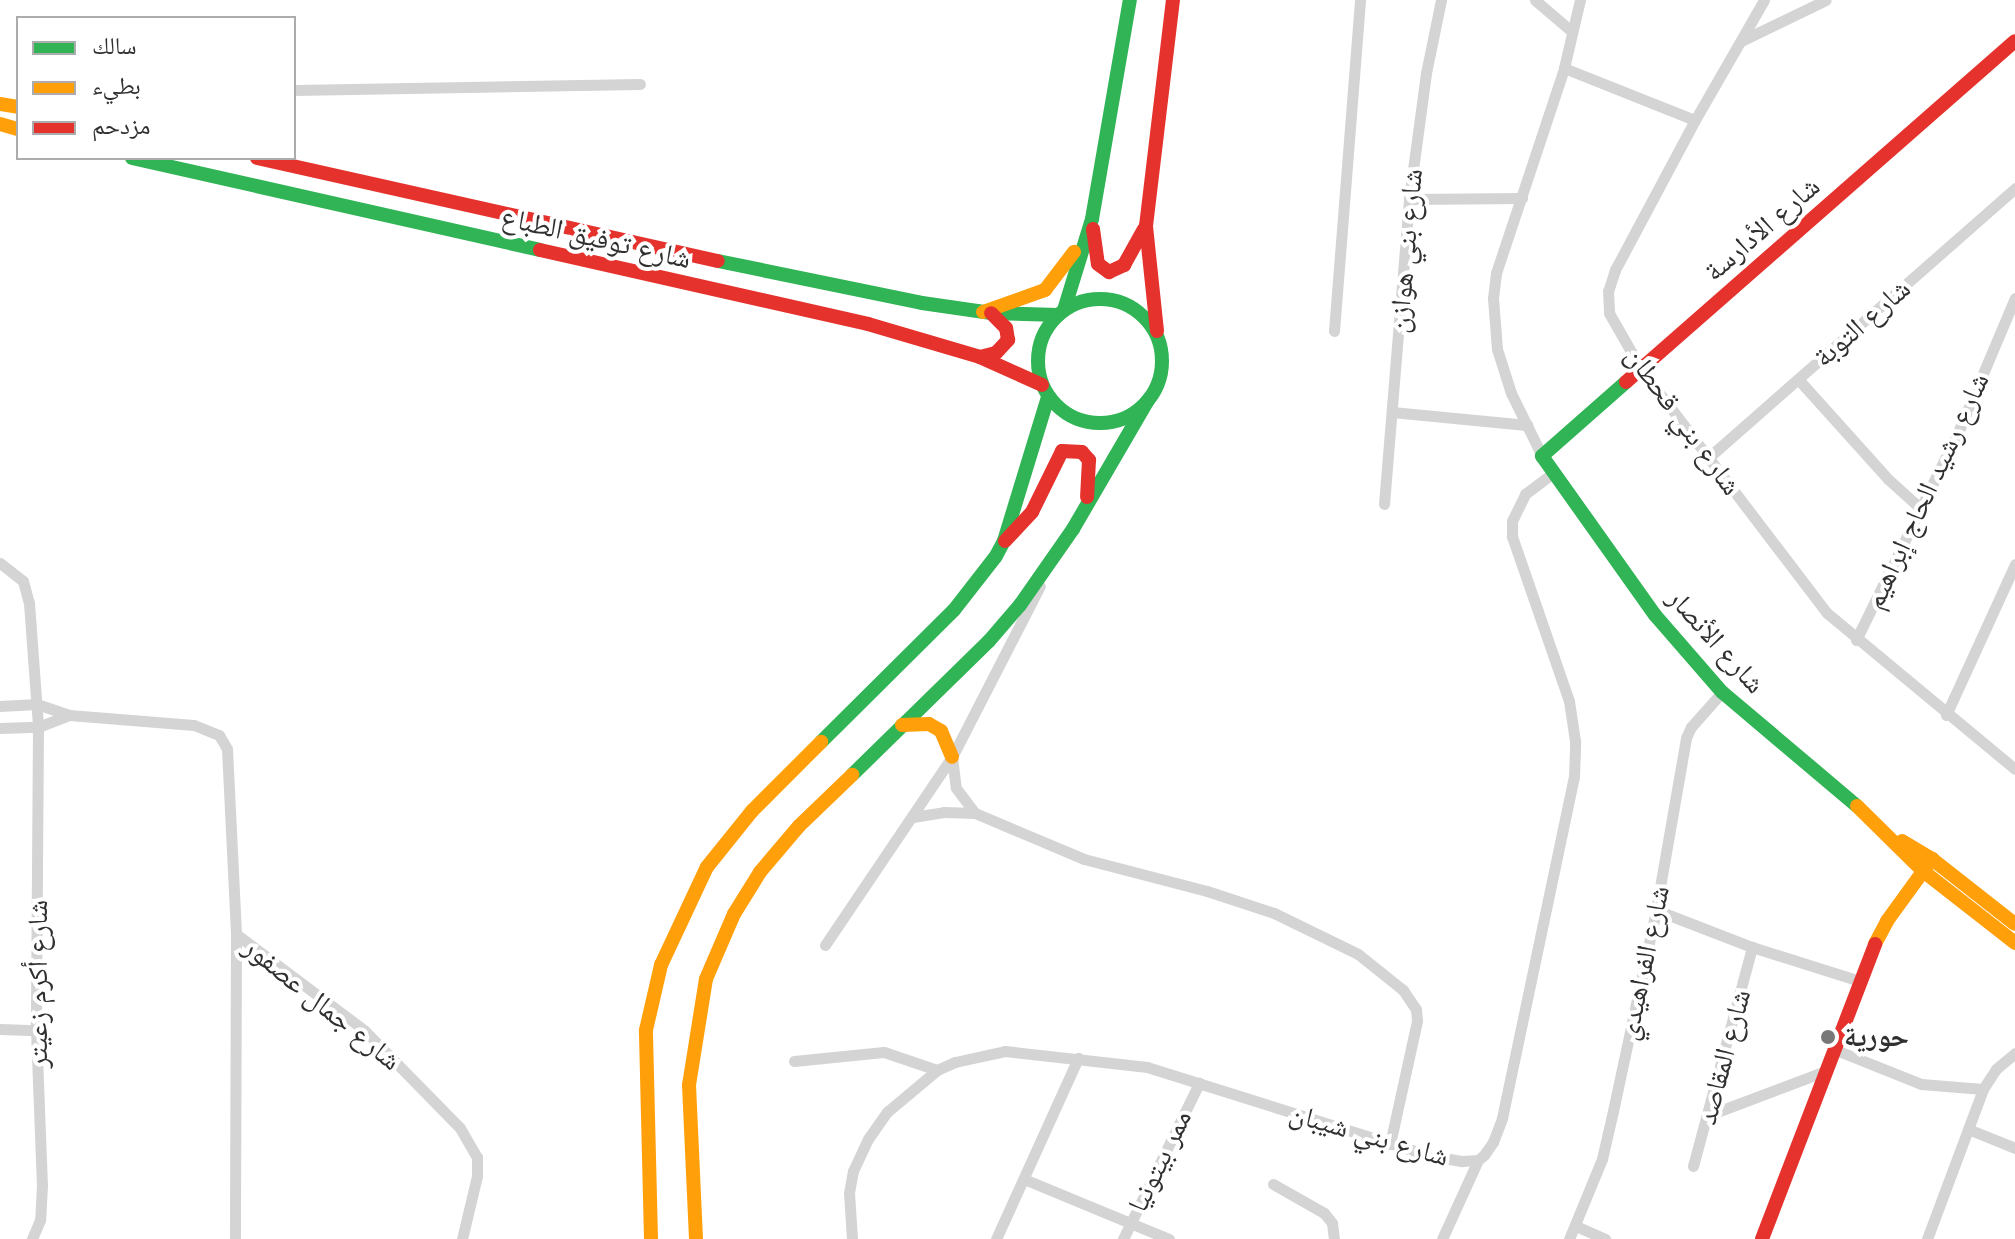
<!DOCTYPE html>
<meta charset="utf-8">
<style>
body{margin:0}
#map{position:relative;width:2015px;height:1239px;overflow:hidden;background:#fff;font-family:Helvetica,"Noto Naskh Arabic",sans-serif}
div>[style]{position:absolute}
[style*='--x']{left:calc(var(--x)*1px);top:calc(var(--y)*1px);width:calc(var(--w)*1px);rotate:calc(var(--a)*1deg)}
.street>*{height:11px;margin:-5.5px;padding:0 5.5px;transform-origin:5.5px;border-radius:5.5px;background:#d4d4d4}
.fast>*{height:14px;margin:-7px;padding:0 7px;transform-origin:7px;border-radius:7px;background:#30b455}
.fast>.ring{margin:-7px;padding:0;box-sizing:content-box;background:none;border:14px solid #30b455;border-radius:50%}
.slow>*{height:14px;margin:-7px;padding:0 7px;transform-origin:7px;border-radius:7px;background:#ff9f0a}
.jam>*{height:14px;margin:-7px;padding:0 7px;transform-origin:7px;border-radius:7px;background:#e5322d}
.dots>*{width:22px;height:22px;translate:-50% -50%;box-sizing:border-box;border:4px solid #fff;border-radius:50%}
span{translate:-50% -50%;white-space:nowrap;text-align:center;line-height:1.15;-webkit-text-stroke:8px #fff;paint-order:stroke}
.street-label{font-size:28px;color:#303030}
.poi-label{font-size:28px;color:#303030;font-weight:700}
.left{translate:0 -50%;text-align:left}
.legend{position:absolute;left:16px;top:16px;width:280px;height:144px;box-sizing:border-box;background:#fff;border:2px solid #acacac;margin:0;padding:10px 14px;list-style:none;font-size:24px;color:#303030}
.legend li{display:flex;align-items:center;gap:16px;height:40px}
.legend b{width:40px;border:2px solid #acacac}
</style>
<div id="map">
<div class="street">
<div style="--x:1535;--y:0;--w:46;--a:40.6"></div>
<div style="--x:1764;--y:0;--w:138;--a:119.9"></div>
<div style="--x:1695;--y:120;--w:170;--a:118.1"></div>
<div style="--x:1615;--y:270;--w:22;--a:108"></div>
<div style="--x:1608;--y:291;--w:22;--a:87"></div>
<div style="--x:1609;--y:313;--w:64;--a:60.3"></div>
<div style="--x:1641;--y:369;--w:307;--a:52.7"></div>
<div style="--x:1827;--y:613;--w:244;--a:39.7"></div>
<div style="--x:1741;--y:41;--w:94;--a:-25.8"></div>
<div style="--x:1564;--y:68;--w:141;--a:21.7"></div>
<div style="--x:294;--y:90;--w:346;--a:-1"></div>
<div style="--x:1409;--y:199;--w:113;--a:-0.5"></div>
<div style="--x:1334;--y:331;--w:332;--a:-85.5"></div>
<div style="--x:1798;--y:379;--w:135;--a:48"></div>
<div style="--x:1888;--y:479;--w:43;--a:42.2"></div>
<div style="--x:1392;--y:412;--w:136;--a:5.5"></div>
<div style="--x:1542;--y:456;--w:70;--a:-116.2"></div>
<div style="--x:1511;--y:393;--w:46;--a:-107.7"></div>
<div style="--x:1497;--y:349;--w:51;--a:-94.5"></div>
<div style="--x:1493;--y:298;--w:25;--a:-83"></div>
<div style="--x:1496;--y:273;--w:216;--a:-71.6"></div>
<div style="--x:1564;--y:68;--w:70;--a:-76.8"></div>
<div style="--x:1708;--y:458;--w:409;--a:-41.3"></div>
<div style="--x:1384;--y:504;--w:306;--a:-85.3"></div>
<div style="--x:1409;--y:199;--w:127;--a:-82.3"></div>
<div style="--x:1426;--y:73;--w:75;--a:-78.4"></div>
<div style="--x:0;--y:563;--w:29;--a:38"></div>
<div style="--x:23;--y:581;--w:23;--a:75"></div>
<div style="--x:29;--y:603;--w:124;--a:85.8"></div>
<div style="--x:38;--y:727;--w:303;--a:90.4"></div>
<div style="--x:36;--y:1030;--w:155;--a:87.8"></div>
<div style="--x:42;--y:1185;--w:35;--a:93"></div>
<div style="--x:40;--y:1220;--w:21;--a:113"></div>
<div style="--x:1856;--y:640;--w:236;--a:-63.9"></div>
<div style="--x:1960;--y:428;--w:141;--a:-67.1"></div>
<div style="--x:0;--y:706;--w:37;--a:-3"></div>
<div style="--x:37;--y:704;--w:34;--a:19"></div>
<div style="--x:69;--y:715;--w:125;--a:4.6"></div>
<div style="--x:194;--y:725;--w:27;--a:22"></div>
<div style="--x:219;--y:735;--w:16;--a:60"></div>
<div style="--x:227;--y:749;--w:185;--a:87.2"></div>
<div style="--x:236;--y:934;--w:305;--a:90.2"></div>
<div style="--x:1946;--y:715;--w:166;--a:-65.4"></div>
<div style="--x:0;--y:728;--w:38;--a:-2"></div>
<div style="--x:38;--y:727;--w:33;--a:-21"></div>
<div style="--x:952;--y:757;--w:31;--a:83"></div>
<div style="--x:956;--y:788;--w:31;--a:53"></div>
<div style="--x:975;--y:813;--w:118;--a:22.9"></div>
<div style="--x:1084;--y:859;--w:127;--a:14.6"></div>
<div style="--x:1207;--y:891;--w:71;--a:18.2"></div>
<div style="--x:1274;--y:913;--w:93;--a:26"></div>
<div style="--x:1358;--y:954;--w:58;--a:38.7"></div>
<div style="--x:1403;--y:990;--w:23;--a:56"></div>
<div style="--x:1416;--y:1009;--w:12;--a:85"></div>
<div style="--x:1417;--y:1021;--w:126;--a:102.4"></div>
<div style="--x:913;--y:817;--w:31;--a:-9"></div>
<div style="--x:944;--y:812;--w:31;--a:2"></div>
<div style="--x:1656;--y:910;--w:103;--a:21.1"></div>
<div style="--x:1752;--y:947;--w:113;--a:17.5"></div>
<div style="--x:236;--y:934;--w:161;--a:36.9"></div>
<div style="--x:365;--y:1031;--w:136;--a:45.6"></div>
<div style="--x:460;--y:1128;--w:34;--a:60"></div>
<div style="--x:477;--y:1157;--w:19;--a:90"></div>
<div style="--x:477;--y:1176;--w:65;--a:103.4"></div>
<div style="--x:825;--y:945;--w:227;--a:-56"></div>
<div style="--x:952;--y:757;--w:192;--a:-62.8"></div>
<div style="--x:0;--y:1029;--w:36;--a:2"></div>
<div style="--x:1836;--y:1050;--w:92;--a:21.8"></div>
<div style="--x:1921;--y:1084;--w:62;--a:4.6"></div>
<div style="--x:794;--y:1061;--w:90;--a:-5.7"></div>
<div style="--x:884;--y:1052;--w:56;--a:18.8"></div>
<div style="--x:1709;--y:1115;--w:127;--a:-20.7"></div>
<div style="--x:1968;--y:1129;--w:51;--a:22"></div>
<div style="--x:1693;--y:1166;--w:227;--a:-74.9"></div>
<div style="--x:1024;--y:1179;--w:157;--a:22.5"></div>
<div style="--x:1273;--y:1184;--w:59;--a:29.6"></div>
<div style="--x:1324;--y:1213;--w:13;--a:51"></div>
<div style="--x:1332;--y:1223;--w:16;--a:83"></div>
<div style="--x:1576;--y:1226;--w:32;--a:24"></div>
<div style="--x:852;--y:1239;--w:46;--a:-93.7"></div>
<div style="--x:849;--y:1193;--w:22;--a:-80"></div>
<div style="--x:853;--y:1171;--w:35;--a:-65"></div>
<div style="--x:868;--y:1139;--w:33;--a:-55"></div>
<div style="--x:887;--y:1112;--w:65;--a:-40"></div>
<div style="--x:937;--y:1070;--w:20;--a:-24"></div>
<div style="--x:955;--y:1062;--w:51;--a:-12.4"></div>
<div style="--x:1005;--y:1051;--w:143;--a:6.4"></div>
<div style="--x:1147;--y:1067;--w:294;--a:17.4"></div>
<div style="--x:1427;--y:1155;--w:36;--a:10"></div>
<div style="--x:1462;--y:1161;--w:16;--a:-4"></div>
<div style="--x:1478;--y:1160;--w:8;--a:-40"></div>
<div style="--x:1484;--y:1155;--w:16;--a:-55"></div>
<div style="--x:1493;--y:1142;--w:26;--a:-69"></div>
<div style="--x:1502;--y:1118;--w:349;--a:-78.1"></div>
<div style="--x:1574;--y:777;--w:36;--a:-88"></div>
<div style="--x:1575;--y:741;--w:40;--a:-98.5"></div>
<div style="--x:1569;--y:701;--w:175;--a:-109.1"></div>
<div style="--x:1512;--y:536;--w:15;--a:-90"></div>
<div style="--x:1512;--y:521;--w:30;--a:-64"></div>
<div style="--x:1525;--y:494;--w:34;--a:-37"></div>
<div style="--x:996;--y:1239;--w:199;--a:-65.6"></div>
<div style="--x:1123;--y:1239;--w:174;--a:-64"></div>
<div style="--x:1442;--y:1239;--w:87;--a:-65.5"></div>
<div style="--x:1569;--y:1239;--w:87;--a:-67.6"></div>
<div style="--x:1602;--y:1159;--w:49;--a:-77.1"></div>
<div style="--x:1613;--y:1111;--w:206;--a:-77.9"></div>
<div style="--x:1656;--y:910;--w:175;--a:-80.1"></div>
<div style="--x:1686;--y:738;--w:12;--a:-66"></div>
<div style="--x:1691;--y:727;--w:47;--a:-48.5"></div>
<div style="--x:1927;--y:1239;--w:160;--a:-69.5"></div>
<div style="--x:1983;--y:1089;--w:24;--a:-57"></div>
<div style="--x:1996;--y:1069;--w:25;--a:-40"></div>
</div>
<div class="fast">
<div style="--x:132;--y:158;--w:418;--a:12.7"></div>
<div style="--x:718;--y:261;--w:208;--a:11.6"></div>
<div style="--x:922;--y:303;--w:70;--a:8.2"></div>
<div style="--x:991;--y:313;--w:67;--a:1.7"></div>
<div class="ring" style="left:1038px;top:299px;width:110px;height:110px"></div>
<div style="--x:1064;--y:310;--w:95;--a:-72.9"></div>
<div style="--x:1092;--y:219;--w:222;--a:-80.2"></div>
<div style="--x:1626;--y:382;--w:112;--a:138.6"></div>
<div style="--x:1542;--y:456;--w:195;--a:54.6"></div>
<div style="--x:1655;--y:615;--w:102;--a:49"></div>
<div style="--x:1722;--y:692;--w:177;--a:40.2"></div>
<div style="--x:821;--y:742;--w:187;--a:-44.8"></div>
<div style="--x:954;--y:610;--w:68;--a:-52.1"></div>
<div style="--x:996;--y:556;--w:17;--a:-62"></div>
<div style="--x:1004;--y:541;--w:151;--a:-73"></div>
<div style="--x:852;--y:775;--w:192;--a:-44.4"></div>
<div style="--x:989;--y:641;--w:48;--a:-49.3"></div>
<div style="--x:1020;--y:605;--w:93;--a:-55.1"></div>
<div style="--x:1073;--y:529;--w:149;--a:-59.8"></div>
</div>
<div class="slow">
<div style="--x:0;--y:104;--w:18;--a:9"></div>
<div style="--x:0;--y:124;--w:19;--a:16"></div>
<div style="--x:983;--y:312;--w:66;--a:-19.5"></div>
<div style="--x:1045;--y:290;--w:48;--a:-52.7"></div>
<div style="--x:902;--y:725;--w:27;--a:-2"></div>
<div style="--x:929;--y:724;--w:14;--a:30"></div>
<div style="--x:941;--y:731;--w:28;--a:67"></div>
<div style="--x:1857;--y:806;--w:93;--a:44.6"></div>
<div style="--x:1923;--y:871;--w:117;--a:38"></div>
<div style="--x:1902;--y:841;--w:35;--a:31"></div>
<div style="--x:1932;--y:859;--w:105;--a:38.1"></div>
<div style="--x:1875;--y:944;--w:26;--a:-62"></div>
<div style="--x:1887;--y:921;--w:77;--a:-54"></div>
<div style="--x:651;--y:1239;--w:209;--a:-91.4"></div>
<div style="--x:646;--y:1030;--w:67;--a:-77"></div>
<div style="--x:661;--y:965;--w:108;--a:-64.9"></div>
<div style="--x:707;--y:867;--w:72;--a:-51.2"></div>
<div style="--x:752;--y:811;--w:98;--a:-45"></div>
<div style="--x:696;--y:1239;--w:154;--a:-92.6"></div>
<div style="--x:689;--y:1085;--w:107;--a:-80.9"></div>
<div style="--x:706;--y:979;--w:71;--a:-66.7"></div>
<div style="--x:734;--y:914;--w:49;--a:-58.2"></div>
<div style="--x:760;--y:872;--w:60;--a:-49.7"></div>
<div style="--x:799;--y:826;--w:74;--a:-43.9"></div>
</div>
<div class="jam">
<div style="--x:257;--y:158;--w:472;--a:12.6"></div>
<div style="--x:1093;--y:229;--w:35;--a:82"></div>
<div style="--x:1098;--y:264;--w:14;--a:36"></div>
<div style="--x:1109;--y:272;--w:17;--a:-25"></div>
<div style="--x:1124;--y:265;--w:41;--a:-60.9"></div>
<div style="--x:540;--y:250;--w:336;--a:12.7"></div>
<div style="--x:868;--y:324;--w:117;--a:16.4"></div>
<div style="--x:980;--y:357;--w:68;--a:24.3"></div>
<div style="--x:1157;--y:331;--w:106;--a:-96"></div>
<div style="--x:1146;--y:226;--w:228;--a:-83.2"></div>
<div style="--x:980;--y:357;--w:16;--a:-14"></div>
<div style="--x:996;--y:353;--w:18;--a:-47"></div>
<div style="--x:1008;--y:340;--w:12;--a:-99"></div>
<div style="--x:1006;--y:328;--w:21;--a:-135"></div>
<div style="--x:1626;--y:382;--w:517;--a:-41.24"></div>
<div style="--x:1005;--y:541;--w:40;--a:-47"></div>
<div style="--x:1032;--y:512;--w:68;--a:-63.8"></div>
<div style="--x:1062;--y:451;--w:20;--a:3"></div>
<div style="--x:1082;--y:452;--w:11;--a:49"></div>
<div style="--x:1089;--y:460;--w:37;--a:93"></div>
<div style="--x:1762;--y:1239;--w:316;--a:-69"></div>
</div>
<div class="dots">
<div style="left:1828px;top:1037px;background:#787878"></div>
</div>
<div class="street-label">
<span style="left:1762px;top:229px;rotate:-41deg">شارع الأدارسة</span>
<span style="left:596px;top:238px;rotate:13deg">شارع توفيق الطباع</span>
<span style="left:1406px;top:251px;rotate:-85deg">شارع بني هوازن</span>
<span style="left:1862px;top:323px;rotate:-41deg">شارع التوبة</span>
<span style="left:1683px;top:421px;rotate:54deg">شارع بني قحطان</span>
<span style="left:1927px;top:491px;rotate:-65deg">شارع رشيد الحاج إبراهيم</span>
<span style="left:1716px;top:641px;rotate:48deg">شارع الأنصار</span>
<span style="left:1644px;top:963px;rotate:-78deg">شارع الفراهيدي</span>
<span style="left:38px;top:984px;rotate:-90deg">شارع أكرم زعيتر</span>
<span style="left:322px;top:1004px;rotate:39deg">شارع جمال عصفور</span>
<span style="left:1724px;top:1057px;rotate:-75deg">شارع المقاصد</span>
<span style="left:1369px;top:1135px;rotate:16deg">شارع بني شيبان</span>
<span style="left:1160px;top:1161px;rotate:-64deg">ممر بيتونيا</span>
</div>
<div class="poi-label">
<span class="left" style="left:1844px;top:1037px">حورية</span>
</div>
<ul class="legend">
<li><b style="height:10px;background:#30b455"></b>سالك</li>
<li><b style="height:10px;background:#ff9f0a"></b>بطيء</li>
<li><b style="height:10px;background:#e5322d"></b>مزدحم</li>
</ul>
</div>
